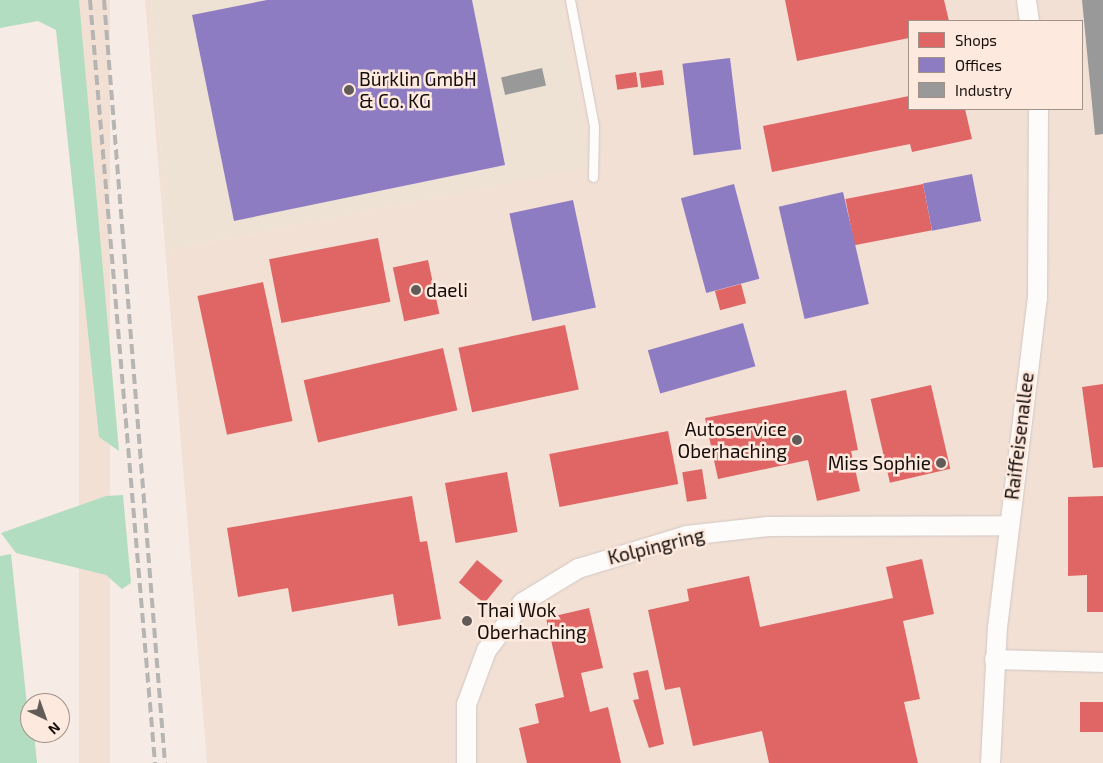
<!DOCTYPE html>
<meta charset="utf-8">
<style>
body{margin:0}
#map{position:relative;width:1103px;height:763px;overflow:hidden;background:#f6ebe5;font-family:"Exo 2",sans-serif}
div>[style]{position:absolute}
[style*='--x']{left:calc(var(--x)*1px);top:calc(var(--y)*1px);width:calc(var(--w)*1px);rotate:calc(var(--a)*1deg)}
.built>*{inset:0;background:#f3e0d5;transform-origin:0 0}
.industrial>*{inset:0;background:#eee2d4}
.green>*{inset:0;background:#b2ddc0}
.shops>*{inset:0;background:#e06666;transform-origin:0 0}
.offices>*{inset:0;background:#8e7cc3;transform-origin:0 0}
.industry>*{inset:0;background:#999;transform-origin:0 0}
.roads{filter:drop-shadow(0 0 1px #cfc7c2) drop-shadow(0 0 1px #cfc7c2)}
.service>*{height:9px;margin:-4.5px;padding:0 4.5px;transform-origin:4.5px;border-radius:4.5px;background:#fefcfb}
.minor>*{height:19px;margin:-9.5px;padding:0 9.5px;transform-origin:9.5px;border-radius:9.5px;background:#fefcfb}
.rail>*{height:4px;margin-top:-2px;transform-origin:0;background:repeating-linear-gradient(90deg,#b7b5b4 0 10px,transparent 0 15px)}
.dots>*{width:14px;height:14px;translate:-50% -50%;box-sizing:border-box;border:2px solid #fde9de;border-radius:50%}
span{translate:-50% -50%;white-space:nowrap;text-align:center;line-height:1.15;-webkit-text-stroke:5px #fde9de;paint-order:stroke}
.poi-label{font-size:19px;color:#140d0a}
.left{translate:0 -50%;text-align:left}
.right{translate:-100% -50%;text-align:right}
.street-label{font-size:19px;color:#140d0a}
.legend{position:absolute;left:908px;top:20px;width:175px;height:90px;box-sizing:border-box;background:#fde9de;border:1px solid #a09189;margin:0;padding:6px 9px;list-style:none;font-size:15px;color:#140d0a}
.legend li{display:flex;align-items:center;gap:10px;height:25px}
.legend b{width:25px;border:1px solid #a09189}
.north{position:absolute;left:20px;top:693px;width:50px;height:50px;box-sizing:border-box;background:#fde9de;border:1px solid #a09189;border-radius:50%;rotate:138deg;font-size:14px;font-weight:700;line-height:20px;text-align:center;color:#140d0a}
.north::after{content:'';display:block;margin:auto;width:18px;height:22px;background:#635b57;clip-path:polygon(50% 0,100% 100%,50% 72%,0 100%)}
</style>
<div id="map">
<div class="built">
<div style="left:79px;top:0;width:31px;height:766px"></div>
<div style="clip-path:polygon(evenodd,145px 0,151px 0,167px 250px,590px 166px,561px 0,1103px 0,1103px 763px,207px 763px,145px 0,909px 21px,1082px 21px,1082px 109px,909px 109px,909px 21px)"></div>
</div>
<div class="industrial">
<div style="clip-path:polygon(151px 0,561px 0,591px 166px,167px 250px)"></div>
</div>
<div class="green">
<div style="clip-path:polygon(0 0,79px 0,119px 451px,99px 437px,56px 30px,38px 21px,0 28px)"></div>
<div style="clip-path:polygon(123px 495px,131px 583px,122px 589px,106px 575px,16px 553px,1px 533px,106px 496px)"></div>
<div style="clip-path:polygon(11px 554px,30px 733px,34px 733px,37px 763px,0 763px,0 556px)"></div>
</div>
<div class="shops">
<div style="clip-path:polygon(785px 0,944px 0,949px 21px,909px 21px,909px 38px,797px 61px)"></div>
<div style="left:662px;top:70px;width:15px;height:23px;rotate:82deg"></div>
<div style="left:636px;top:72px;width:15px;height:21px;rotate:82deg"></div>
<div style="clip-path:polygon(909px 96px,909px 109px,965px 109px,972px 139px,912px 152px,910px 144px,772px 172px,763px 126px)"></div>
<div style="left:923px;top:184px;width:47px;height:79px;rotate:79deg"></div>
<div style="left:378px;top:238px;width:65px;height:111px;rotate:79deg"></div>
<div style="left:428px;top:260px;width:55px;height:36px;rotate:78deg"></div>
<div style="left:263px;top:282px;width:142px;height:67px;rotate:78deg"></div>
<div style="left:741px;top:284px;width:20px;height:27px;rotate:75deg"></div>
<div style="left:565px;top:325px;width:66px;height:109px;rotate:78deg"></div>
<div style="left:443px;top:348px;width:64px;height:143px;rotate:77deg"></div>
<div style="clip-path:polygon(1103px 384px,1103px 467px,1093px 468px,1082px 387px)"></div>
<div style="left:931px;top:385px;width:86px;height:62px;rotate:77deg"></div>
<div style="clip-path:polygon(846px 390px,858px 450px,851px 451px,860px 491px,817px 501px,808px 460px,718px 479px,705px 418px)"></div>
<div style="left:668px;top:431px;width:54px;height:121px;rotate:79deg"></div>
<div style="left:702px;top:469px;width:30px;height:20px;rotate:81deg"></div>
<div style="left:507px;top:472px;width:61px;height:63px;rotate:80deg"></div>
<div style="clip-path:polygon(412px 496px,420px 542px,427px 541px,441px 619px,398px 626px,393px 594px,292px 612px,288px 588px,238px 597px,227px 528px)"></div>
<div style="clip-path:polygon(1103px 496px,1103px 612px,1087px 612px,1087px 575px,1068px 576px,1068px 497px)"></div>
<div style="clip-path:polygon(922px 559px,934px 614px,903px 621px,920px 699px,904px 702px,918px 763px,769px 763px,762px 731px,693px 746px,680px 687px,665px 690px,648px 610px,689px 601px,687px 589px,749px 576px,760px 627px,893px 598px,886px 567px)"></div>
<div style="left:477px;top:560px;width:33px;height:29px;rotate:39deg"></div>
<div style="clip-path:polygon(589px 608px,603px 668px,581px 673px,590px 712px,608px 707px,621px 763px,527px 763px,519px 728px,539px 723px,535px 704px,564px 697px,546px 618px)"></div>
<div style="clip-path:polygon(648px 670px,664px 744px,649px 748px,633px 700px,639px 699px,633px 673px)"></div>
<div style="left:1080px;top:702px;width:23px;height:30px"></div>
</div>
<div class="offices">
<div style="clip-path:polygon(267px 0,472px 0,505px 165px,234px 221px,192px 15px)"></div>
<div style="left:730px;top:58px;width:92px;height:48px;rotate:83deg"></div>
<div style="left:972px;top:174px;width:48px;height:50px;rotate:79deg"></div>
<div style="left:734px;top:184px;width:98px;height:55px;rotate:75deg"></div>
<div style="left:843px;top:192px;width:115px;height:66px;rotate:77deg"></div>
<div style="left:573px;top:200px;width:110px;height:65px;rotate:78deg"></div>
<div style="left:743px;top:323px;width:45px;height:99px;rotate:74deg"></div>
</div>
<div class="industry">
<div style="clip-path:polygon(1082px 0,1103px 0,1103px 134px,1095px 135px)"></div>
<div style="left:542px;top:68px;width:18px;height:42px;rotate:77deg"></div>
</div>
<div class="roads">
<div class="service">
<div style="--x:570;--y:0;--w:128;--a:79.2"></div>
<div style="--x:594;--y:126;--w:51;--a:91.1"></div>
</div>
<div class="minor">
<div style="--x:1026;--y:0;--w:21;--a:82"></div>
<div style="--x:994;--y:659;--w:109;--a:1.6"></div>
<div style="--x:466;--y:763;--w:59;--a:-90"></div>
<div style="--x:466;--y:704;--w:58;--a:-69.7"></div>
<div style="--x:486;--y:650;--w:60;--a:-53.1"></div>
<div style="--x:522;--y:602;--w:66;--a:-31.3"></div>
<div style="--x:578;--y:568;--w:113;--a:-17"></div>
<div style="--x:686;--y:535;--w:82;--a:-6.3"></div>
<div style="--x:768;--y:526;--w:240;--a:-0.2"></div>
<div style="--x:990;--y:763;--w:136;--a:-87.1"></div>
<div style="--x:997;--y:627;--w:331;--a:-83.1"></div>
<div style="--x:1037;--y:298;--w:189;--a:-89.7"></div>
</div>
</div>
<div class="rail">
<div style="--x:90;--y:0;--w:766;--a:85.13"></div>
<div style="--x:104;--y:0;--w:765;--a:85.43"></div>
</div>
<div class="dots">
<div style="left:349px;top:90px;background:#635b57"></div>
<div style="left:416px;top:290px;background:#635b57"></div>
<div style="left:797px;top:440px;background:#635b57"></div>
<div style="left:941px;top:463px;background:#635b57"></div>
<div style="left:467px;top:621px;background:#635b57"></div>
</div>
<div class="poi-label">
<span class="left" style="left:359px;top:90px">Bürklin GmbH<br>&amp; Co. KG</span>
<span class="left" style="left:426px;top:290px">daeli</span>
<span class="right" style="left:787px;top:440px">Autoservice<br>Oberhaching</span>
<span class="right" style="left:931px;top:463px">Miss Sophie</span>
<span class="left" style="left:477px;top:621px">Thai Wok<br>Oberhaching</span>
</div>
<div class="street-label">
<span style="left:1019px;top:436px;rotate:-83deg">Raiffeisenallee</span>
<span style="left:656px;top:546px;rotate:-14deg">Kolpingring</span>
</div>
<ul class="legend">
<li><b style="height:14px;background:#e06666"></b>Shops</li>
<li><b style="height:14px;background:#8e7cc3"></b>Offices</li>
<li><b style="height:14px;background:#999"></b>Industry</li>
</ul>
<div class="north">N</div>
</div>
